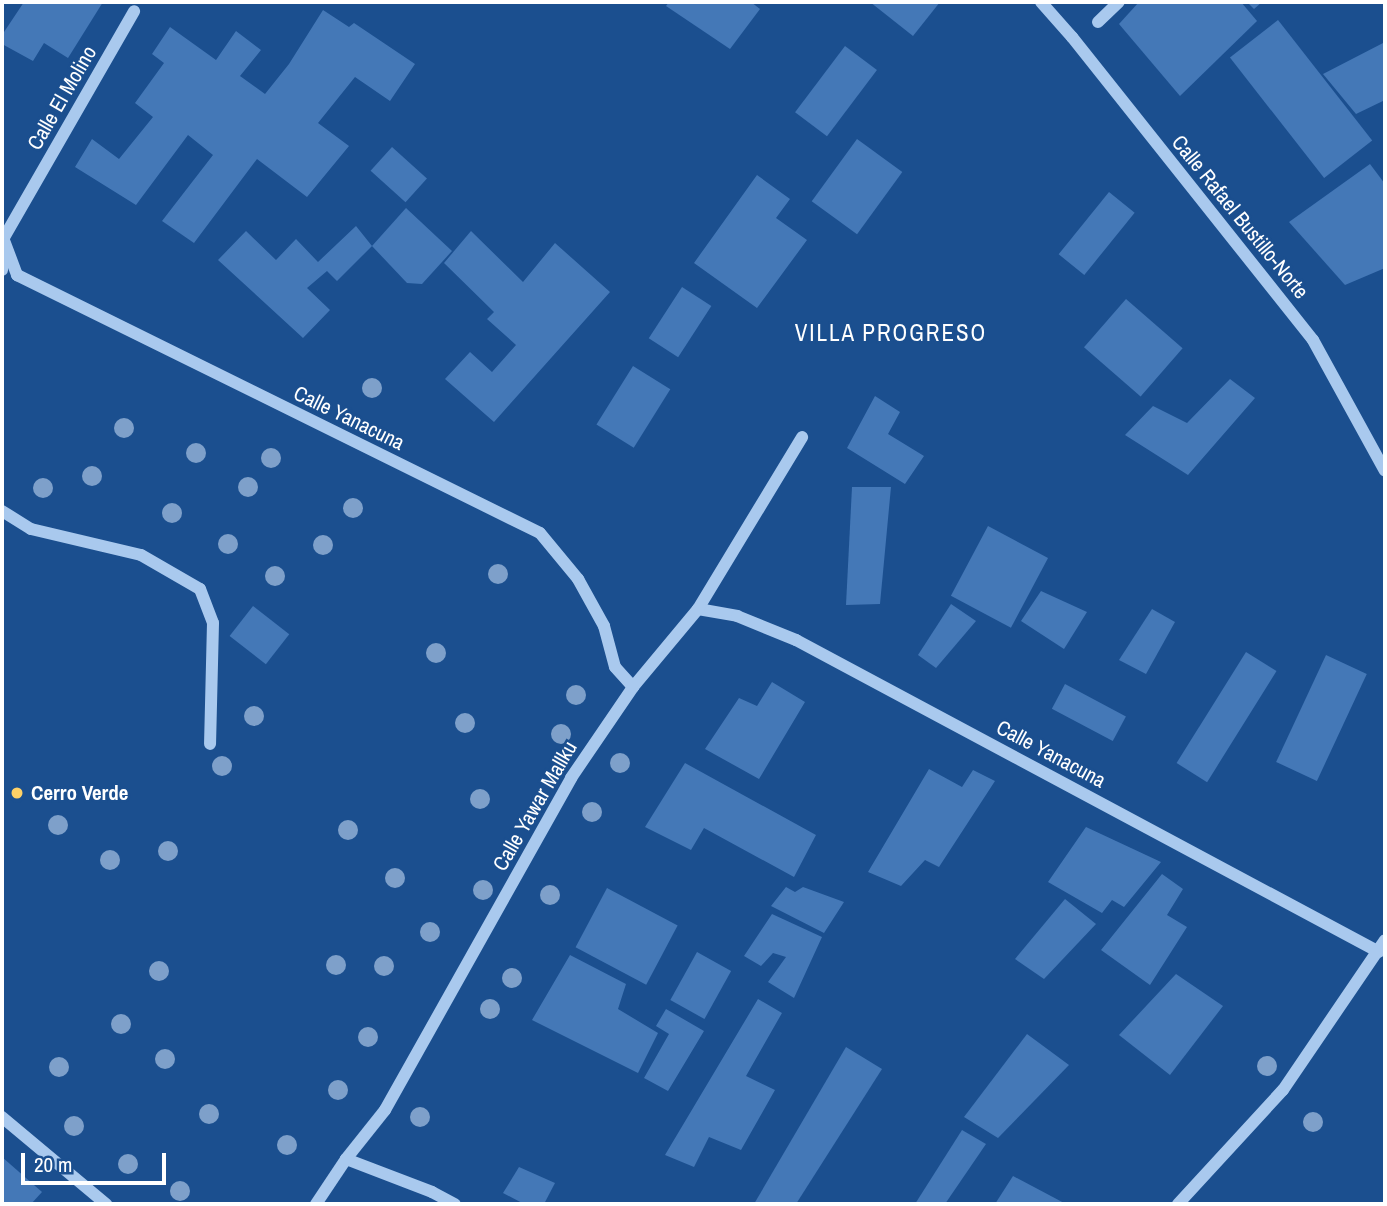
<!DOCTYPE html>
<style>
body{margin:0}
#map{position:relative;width:1387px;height:1206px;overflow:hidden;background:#1b4f8f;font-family:"Archivo Narrow",sans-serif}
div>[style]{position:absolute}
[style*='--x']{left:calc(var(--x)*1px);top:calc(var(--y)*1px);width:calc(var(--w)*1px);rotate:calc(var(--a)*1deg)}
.building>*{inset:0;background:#4478b7;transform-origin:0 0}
.minor>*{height:12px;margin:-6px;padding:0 6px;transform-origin:6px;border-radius:6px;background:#a9c9ee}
.trees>*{width:20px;height:20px;margin:-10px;border-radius:50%;background:#7ea0ca}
.dots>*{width:19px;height:19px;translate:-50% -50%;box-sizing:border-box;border:4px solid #1b4f8f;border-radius:50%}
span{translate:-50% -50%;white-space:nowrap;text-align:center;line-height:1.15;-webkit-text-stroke:5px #1b4f8f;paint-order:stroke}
.street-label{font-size:21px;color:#fff}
.poi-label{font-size:21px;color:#fff;font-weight:700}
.left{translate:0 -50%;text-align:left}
.neighbourhood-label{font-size:23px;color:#fff;letter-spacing:2px}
.frame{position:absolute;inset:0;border:4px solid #fff;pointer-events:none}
.scale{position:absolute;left:21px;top:1153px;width:145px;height:32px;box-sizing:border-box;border:4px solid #fff;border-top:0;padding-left:9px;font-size:21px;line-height:24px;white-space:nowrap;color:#fff;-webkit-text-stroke:5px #1b4f8f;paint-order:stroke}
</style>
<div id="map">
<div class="building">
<div style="clip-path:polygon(24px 2px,103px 2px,68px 58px,44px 43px,33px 61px,2px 44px,2px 35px)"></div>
<div style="clip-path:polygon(669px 2px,751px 2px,760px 9px,730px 49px,666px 6px)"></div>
<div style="clip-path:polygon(870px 2px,940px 2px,913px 36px)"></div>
<div style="clip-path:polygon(1139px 2px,1241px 2px,1257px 21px,1180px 96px,1119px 24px)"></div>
<div style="clip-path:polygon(1247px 2px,1262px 2px,1254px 9px)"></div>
<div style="clip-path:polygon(323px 10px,349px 27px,354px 23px,415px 64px,390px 101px,355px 77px,318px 123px,349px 146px,307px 197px,257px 159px,194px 243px,162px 221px,213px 155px,188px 135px,136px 205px,75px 167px,92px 139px,119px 159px,153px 117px,135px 103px,164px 63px,152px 54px,170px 27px,216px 60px,236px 31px,261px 50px,240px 76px,265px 94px,289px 64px)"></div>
<div style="left:1278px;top:20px;width:153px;height:61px;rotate:52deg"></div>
<div style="clip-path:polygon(1385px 42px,1385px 100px,1356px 114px,1323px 74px)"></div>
<div style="left:845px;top:46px;width:40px;height:83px;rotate:37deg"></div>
<div style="left:857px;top:139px;width:56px;height:77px;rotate:36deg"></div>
<div style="left:392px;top:147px;width:47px;height:32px;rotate:42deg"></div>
<div style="clip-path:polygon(1370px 164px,1385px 184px,1385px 268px,1345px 285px,1289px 222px)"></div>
<div style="clip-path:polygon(757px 175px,790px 199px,776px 218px,807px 240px,757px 308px,694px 263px)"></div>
<div style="left:1109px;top:192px;width:33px;height:80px;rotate:39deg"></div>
<div style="clip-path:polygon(406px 208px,452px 251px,422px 284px,407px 283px,372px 246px)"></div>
<div style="clip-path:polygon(356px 226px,372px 246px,337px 281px,327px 271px,307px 288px,330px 310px,303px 338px,218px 260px,246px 231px,276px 260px,296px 239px,318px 262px)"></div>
<div style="clip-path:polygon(471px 231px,523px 282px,555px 243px,610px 292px,494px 422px,445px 379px,470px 352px,492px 372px,516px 345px,487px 319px,494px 312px,444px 263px)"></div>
<div style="left:682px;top:287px;width:35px;height:61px;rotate:33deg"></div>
<div style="left:1126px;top:299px;width:75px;height:64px;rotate:41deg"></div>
<div style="left:633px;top:366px;width:44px;height:69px;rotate:32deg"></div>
<div style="clip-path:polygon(1230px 379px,1255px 398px,1188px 475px,1125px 435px,1153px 406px,1187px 423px)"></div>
<div style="clip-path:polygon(875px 396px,900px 412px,888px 434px,924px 456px,905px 484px,847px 448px)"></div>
<div style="clip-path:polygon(852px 487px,891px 487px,880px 604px,846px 605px)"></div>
<div style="left:988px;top:526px;width:68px;height:79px;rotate:28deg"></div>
<div style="clip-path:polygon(1041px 591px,1087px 612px,1064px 649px,1021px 621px)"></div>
<div style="clip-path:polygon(951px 604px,976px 621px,936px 668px,918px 655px)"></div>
<div style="left:253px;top:606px;width:46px;height:38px;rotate:38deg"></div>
<div style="clip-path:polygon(1152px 609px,1175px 622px,1146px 674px,1119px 660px)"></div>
<div style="left:1246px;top:652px;width:36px;height:131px;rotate:32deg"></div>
<div style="left:1326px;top:655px;width:45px;height:118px;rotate:25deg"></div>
<div style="clip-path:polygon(772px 682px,805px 702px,759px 779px,705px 749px,739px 698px,757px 706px)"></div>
<div style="left:1065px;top:684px;width:69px;height:28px;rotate:28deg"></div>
<div style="clip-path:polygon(685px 763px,816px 835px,794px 877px,704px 828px,691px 850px,645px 827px)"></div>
<div style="clip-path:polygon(929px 769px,962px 787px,973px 770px,995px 781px,939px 867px,925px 860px,901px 886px,868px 872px)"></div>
<div style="clip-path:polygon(1086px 827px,1161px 862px,1124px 907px,1112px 900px,1102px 913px,1048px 882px)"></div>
<div style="clip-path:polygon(1162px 874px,1183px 889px,1167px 915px,1187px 927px,1150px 985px,1101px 950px)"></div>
<div style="clip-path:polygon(786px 887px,795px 892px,803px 887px,844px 902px,824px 933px,771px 906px)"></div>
<div style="left:607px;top:888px;width:80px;height:67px;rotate:28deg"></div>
<div style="clip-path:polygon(1065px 899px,1096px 924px,1044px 979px,1015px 959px)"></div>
<div style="clip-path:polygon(772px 914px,822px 937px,794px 998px,768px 982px,786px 957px,773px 953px,761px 966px,744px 956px)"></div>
<div style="left:697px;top:952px;width:39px;height:55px;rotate:29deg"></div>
<div style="clip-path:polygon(570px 955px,626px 984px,618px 1009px,658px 1033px,638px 1073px,532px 1020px)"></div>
<div style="clip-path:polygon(1176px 974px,1223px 1006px,1170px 1075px,1119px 1035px)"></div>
<div style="clip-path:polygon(758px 999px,782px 1013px,746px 1076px,775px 1090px,741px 1150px,709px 1137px,694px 1167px,665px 1155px)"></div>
<div style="clip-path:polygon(666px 1009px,704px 1031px,668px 1091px,644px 1078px,669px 1034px,656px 1026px)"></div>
<div style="clip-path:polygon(1027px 1034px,1069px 1065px,998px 1138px,964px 1117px)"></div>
<div style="clip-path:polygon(846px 1047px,882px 1069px,796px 1204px,754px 1204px)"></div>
<div style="clip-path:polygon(962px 1130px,986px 1144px,945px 1204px,915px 1204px)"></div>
<div style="clip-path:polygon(2px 1157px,42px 1192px,31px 1204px,2px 1204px)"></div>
<div style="clip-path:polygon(519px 1167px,555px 1183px,544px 1204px,524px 1204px,503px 1193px)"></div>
<div style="clip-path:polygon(1013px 1176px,1066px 1204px,995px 1204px)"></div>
</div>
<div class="minor">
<div style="--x:1041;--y:2;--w:47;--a:48.5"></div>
<div style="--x:1072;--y:37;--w:387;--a:51.5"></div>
<div style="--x:1313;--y:340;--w:149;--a:61.2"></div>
<div style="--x:1098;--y:22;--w:29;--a:-44"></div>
<div style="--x:2;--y:235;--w:43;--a:69.4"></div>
<div style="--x:17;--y:275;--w:583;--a:26.26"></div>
<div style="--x:540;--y:533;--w:60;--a:50.4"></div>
<div style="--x:578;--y:579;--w:54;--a:61"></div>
<div style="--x:604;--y:626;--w:42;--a:75"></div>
<div style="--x:615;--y:667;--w:27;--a:48"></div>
<div style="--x:2;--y:241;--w:265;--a:-60.1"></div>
<div style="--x:2;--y:270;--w:26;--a:-86"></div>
<div style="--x:2;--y:511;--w:34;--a:32"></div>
<div style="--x:31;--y:529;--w:113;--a:13.3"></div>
<div style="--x:141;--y:555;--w:68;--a:30"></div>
<div style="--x:200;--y:589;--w:36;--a:69"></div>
<div style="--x:213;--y:623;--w:121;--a:91.4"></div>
<div style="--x:698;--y:609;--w:40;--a:10"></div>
<div style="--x:737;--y:616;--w:64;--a:22.1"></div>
<div style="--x:796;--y:640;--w:661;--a:28.15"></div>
<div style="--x:2;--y:1117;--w:136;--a:39.9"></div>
<div style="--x:346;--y:1159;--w:92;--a:21"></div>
<div style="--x:432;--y:1192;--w:26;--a:28"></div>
<div style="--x:316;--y:1204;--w:54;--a:-56.3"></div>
<div style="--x:346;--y:1159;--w:63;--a:-51.5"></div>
<div style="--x:385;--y:1110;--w:381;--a:-60.7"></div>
<div style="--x:571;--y:778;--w:110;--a:-55.7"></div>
<div style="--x:633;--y:687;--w:102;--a:-50.2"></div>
<div style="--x:698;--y:609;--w:201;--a:-58.8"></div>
<div style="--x:1178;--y:1204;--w:155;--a:-47.4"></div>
<div style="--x:1283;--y:1090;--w:181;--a:-55.8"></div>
</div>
<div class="trees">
<div style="left:372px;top:388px"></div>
<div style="left:124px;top:428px"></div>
<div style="left:196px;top:453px"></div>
<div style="left:271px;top:458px"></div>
<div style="left:92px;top:476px"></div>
<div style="left:248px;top:487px"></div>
<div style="left:43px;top:488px"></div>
<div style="left:353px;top:508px"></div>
<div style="left:172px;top:513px"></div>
<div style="left:228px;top:544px"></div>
<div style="left:323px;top:545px"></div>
<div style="left:498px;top:574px"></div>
<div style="left:275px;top:576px"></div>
<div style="left:436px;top:653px"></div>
<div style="left:576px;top:695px"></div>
<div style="left:254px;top:716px"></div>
<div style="left:465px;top:723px"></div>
<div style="left:561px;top:734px"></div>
<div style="left:620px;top:763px"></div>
<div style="left:222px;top:766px"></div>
<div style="left:480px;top:799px"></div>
<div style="left:592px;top:812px"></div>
<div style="left:58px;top:825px"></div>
<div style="left:348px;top:830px"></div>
<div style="left:168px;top:851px"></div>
<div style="left:110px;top:860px"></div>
<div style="left:395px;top:878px"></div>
<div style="left:483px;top:890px"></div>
<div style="left:550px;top:895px"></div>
<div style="left:430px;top:932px"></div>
<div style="left:336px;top:965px"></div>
<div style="left:384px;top:966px"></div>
<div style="left:159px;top:971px"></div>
<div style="left:512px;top:978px"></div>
<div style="left:490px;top:1009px"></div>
<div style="left:121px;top:1024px"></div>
<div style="left:368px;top:1037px"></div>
<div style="left:165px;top:1059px"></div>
<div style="left:1267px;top:1066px"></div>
<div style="left:59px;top:1067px"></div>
<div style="left:338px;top:1090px"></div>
<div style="left:209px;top:1114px"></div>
<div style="left:420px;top:1117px"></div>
<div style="left:1313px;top:1122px"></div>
<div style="left:74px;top:1126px"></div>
<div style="left:287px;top:1145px"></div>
<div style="left:128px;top:1164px"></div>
<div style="left:180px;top:1191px"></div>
</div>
<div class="dots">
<div style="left:17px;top:793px;background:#ffd166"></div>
</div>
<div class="street-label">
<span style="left:62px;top:98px;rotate:-60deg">Calle El Molino</span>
<span style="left:1240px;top:217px;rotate:51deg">Calle Rafael Bustillo-Norte</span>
<span style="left:349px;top:418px;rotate:26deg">Calle Yanacuna</span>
<span style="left:1051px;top:754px;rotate:28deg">Calle Yanacuna</span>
<span style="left:535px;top:806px;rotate:-60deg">Calle Yawar Mallku</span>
</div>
<div class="poi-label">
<span class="left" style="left:31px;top:793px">Cerro Verde</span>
</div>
<div class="neighbourhood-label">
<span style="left:891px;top:333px">VILLA PROGRESO</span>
</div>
<div class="frame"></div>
<div class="scale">20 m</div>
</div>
